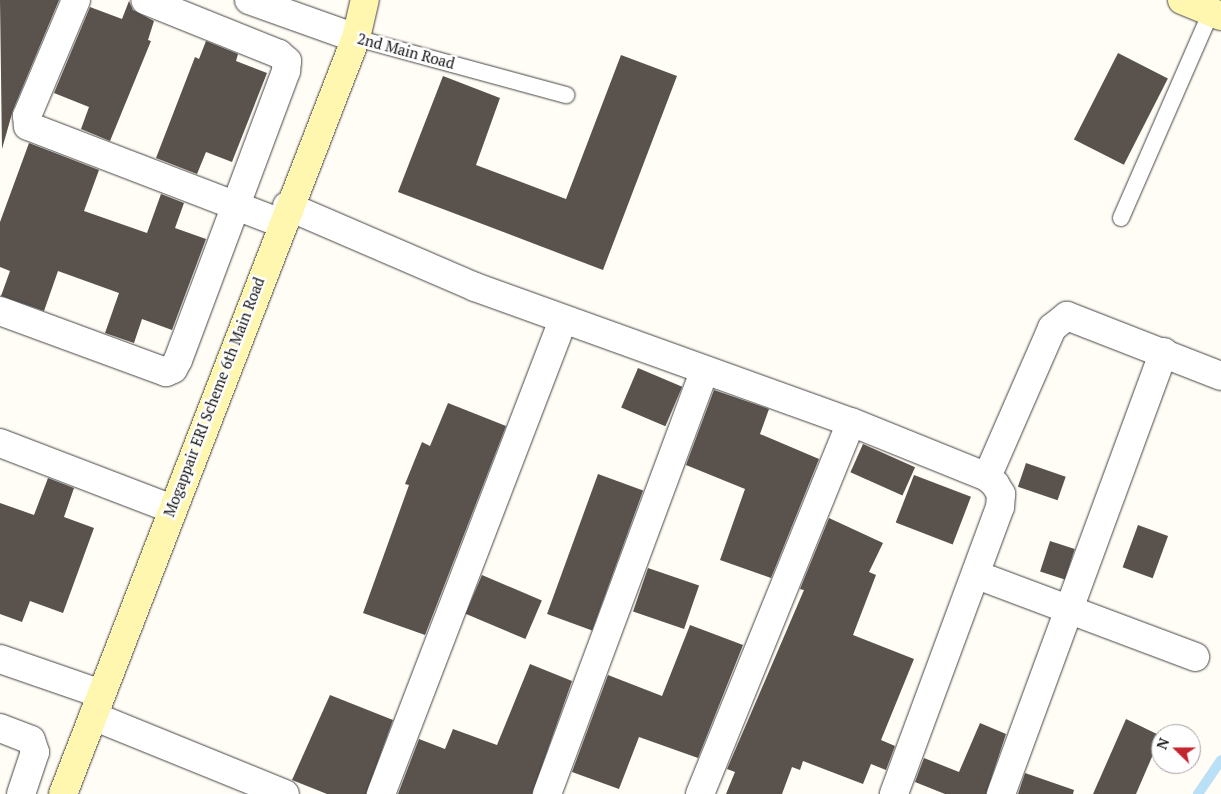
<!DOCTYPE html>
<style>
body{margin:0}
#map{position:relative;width:1221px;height:794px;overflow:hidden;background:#fffdf5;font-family:"PT Serif",serif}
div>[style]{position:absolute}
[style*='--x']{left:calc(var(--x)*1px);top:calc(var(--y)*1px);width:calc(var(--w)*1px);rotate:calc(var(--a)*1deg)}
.stream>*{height:10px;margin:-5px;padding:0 5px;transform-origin:5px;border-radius:5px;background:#b9e0f7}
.building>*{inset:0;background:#5a524d;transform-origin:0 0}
.roads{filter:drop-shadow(0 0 1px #444) drop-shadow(0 0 1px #444)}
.lane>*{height:16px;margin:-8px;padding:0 8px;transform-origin:8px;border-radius:8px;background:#fff}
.street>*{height:28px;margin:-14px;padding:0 14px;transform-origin:14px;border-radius:14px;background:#fff}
.secondary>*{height:28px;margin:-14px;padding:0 14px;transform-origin:14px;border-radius:14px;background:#fff6b0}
span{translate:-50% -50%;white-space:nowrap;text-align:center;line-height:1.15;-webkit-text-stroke:5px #fff;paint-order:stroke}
.street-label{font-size:15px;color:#111}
.north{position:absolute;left:1151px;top:724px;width:50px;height:50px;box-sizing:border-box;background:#fff;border:1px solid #a0a0a0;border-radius:50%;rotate:292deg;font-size:14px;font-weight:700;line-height:20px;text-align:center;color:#111}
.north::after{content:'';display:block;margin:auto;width:18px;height:22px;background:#c4262e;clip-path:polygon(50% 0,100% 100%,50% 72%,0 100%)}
</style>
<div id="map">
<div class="stream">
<div style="--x:1198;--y:794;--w:41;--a:-55.9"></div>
</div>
<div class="building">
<div style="clip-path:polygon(0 0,59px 0,13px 110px,2px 149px)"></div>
<div style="clip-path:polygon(129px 1px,133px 10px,154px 21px,148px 40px,151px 41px,110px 141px,81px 129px,89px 107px,54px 93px,90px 7px,122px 19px)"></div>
<div style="clip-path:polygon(206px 41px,238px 54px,236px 61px,267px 73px,232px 162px,206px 152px,197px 174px,156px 158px,195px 57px,199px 59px)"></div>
<div style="left:1118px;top:53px;width:56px;height:97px;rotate:27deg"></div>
<div style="clip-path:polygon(621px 55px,677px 76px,603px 270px,398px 192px,443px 76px,500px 98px,476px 165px,566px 199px)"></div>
<div style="clip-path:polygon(29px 143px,99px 170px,84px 211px,147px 233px,161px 194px,184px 203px,175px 228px,206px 239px,172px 330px,142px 319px,134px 343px,105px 333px,119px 293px,58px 271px,44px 311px,1px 296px,10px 271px,0 267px,0 222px)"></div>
<div style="left:638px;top:368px;width:48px;height:43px;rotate:23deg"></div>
<div style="clip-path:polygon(714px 390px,769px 409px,760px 434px,819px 459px,771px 578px,720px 560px,745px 489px,686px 465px)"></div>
<div style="clip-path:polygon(448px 403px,506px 426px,425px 635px,363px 613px,409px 485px,405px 484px,422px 442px,430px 446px)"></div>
<div style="left:863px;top:444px;width:57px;height:31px;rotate:24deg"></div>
<div style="left:1026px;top:463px;width:42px;height:25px;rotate:19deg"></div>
<div style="left:598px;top:474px;width:48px;height:149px;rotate:20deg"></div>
<div style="left:914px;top:475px;width:61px;height:51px;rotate:21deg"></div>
<div style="clip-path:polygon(48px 478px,74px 488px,64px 517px,94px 528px,63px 613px,30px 601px,22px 622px,0 614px,0 503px,34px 515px)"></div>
<div style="clip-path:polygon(829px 518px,883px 543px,869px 572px,876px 575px,853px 635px,914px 659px,881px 740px,895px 746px,886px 770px,871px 764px,863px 784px,803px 761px,800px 770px,792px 767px,782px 794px,726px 794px,735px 772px,727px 769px,804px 590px,800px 589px)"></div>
<div style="left:1138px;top:525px;width:32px;height:45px;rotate:20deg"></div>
<div style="left:1050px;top:541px;width:26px;height:32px;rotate:18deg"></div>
<div style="left:648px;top:568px;width:54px;height:46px;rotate:19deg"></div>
<div style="left:482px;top:575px;width:65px;height:42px;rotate:23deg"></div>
<div style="clip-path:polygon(690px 625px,743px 645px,698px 758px,639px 737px,619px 789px,572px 772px,608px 675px,662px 696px)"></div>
<div style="clip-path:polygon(530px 664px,572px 681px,532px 794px,398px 794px,419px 739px,445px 749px,453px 729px,497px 745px)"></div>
<div style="clip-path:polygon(330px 695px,393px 720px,366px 794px,327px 794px,292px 780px)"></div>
<div style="clip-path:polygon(1126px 719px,1161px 736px,1136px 794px,1093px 794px)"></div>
<div style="clip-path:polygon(980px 723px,1006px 734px,986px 794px,945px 794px,915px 782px,924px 758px,959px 772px)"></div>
<div style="clip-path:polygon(1025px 773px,1074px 790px,1073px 794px,1018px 794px)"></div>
</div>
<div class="roads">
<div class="lane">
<div style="--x:356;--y:38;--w:218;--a:15.2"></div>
<div style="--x:1121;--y:218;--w:225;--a:-66.4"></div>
</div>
<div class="street">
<div style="--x:76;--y:0;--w:126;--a:112.9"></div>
<div style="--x:27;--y:116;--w:10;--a:84"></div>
<div style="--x:28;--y:126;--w:271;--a:21"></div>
<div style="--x:249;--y:0;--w:114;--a:19.6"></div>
<div style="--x:287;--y:206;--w:205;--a:23.3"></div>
<div style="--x:475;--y:287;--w:400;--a:19.8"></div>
<div style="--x:851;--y:422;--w:147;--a:22"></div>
<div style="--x:987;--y:477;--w:11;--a:41"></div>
<div style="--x:995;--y:484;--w:12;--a:59"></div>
<div style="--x:1001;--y:494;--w:13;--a:94"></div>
<div style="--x:1000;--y:507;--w:306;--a:110.3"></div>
<div style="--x:0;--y:311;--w:177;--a:20.2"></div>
<div style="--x:166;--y:372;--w:8;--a:-23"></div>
<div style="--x:173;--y:369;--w:10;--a:-61"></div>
<div style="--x:178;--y:360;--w:309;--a:-69.5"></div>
<div style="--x:286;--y:71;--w:10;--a:-84"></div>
<div style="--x:287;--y:61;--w:11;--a:-139"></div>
<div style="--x:279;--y:54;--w:144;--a:-158.1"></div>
<div style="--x:0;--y:443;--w:184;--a:21"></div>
<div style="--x:987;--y:477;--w:163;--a:-66.4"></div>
<div style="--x:1052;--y:328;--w:19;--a:-39"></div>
<div style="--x:1067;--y:316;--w:165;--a:21.3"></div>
<div style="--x:977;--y:575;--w:233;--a:20.6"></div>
<div style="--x:0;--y:659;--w:107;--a:19.1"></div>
<div style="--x:93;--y:716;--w:207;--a:22.1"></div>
<div style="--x:0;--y:728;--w:33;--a:21"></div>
<div style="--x:31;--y:740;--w:13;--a:72"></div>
<div style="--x:35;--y:752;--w:44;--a:108.4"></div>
<div style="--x:381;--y:794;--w:508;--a:-68.99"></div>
<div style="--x:547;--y:794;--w:452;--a:-69.6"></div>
<div style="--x:700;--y:794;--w:401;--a:-67.9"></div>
<div style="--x:1001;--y:794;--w:471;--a:-69.8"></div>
</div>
<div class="secondary">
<div style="--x:1182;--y:0;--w:42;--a:22.3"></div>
<div style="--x:63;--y:794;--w:811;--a:-68.82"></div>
<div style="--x:356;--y:38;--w:39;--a:-77"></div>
</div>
</div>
<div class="street-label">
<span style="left:406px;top:51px;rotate:15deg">2nd Main Road</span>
<span style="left:214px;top:397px;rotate:-69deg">Mogappair ERI Scheme 6th Main Road</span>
</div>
<div class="north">N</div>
</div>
